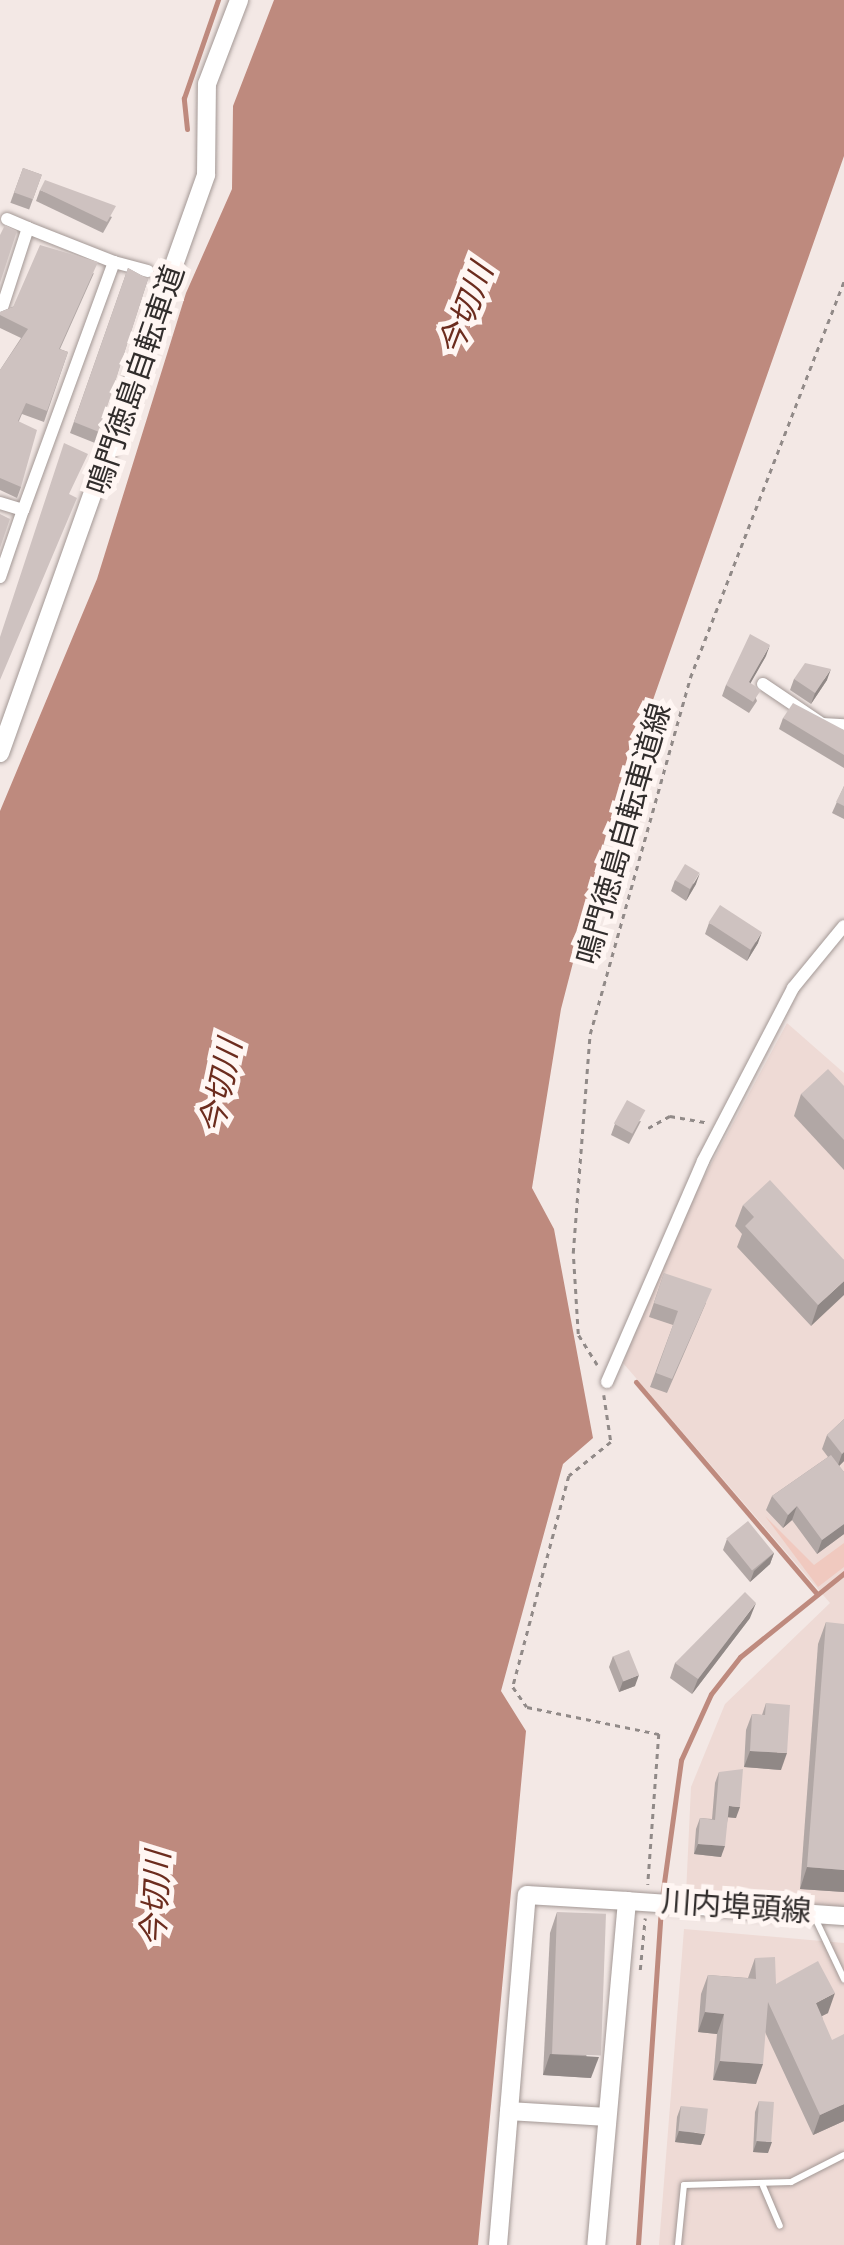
<!DOCTYPE html>
<meta charset="utf-8">
<style>
body{margin:0}
#map{position:relative;width:844px;height:2245px;overflow:hidden;background:#f3e8e5;font-family:"Fira Sans Condensed","Noto Sans JP",sans-serif}
div>[style]{position:absolute}
[style*='--x']{left:calc(var(--x)*1px);top:calc(var(--y)*1px);width:calc(var(--w)*1px);rotate:calc(var(--a)*1deg)}
.built>*{inset:0;background:#eedad5}
.green>*{inset:0;background:#f0c9bf}
.water>*{inset:0;background:#be8a7e}
.stream>*{height:5px;margin:-2.5px;padding:0 2.5px;transform-origin:2.5px;border-radius:2.5px;background:#be8a7e}
.path>*{height:2.5px;margin-top:-1.25px;transform-origin:0;background:repeating-linear-gradient(90deg,#918a88 0 5px,transparent 0 10px)}
.roads{filter:drop-shadow(0 0 2px #a39895) drop-shadow(0 0 2px #a39895)}
.service>*{height:6px;margin:-3px;padding:0 3px;transform-origin:3px;border-radius:3px;background:#fff}
.minor>*{height:12px;margin:-6px;padding:0 6px;transform-origin:6px;border-radius:6px;background:#fff}
.tertiary>*{height:18px;margin:-9px;padding:0 9px;transform-origin:9px;border-radius:9px;background:#fff}
.secondary>*{height:18px;margin:-9px;padding:0 9px;transform-origin:9px;border-radius:9px;background:#fff}
.wall>*{inset:0;background:#b1a7a5;transform-origin:0 0}
.shaded-wall>*{inset:0;background:#908886}
.building>*{inset:0;background:#cec2c0;transform-origin:0 0}
span{translate:-50% -50%;white-space:nowrap;text-align:center;line-height:1.15;-webkit-text-stroke:10px #fff6f3;paint-order:stroke}
.street-label{font-size:30px;color:#312d2c}
.water-label{font-size:32px;color:#6c2c1e;font-style:italic}
</style>
<div id="map">
<div class="built">
<div style="clip-path:polygon(787px 1023px,844px 1073px,844px 1907px,686px 1894px,691px 1787px,725px 1704px,830px 1603px,623px 1363px,675px 1231px)"></div>
<div style="clip-path:polygon(684px 1929px,844px 1943px,844px 2245px,659px 2245px)"></div>
</div>
<div class="green">
<div style="clip-path:polygon(765px 1516px,814px 1565px,844px 1543px,844px 1567px,818px 1587px)"></div>
</div>
<div class="water">
<div style="clip-path:polygon(274px 0,844px 0,844px 156px,607px 831px,561px 1009px,532px 1188px,554px 1229px,593px 1438px,563px 1464px,501px 1691px,526px 1731px,478px 2245px,0 2245px,0 811px,97px 579px,186px 293px,232px 189px,233px 106px)"></div>
</div>
<div class="stream">
<div style="--x:187;--y:129;--w:31;--a:-96"></div>
<div style="--x:184;--y:98;--w:104;--a:-70.9"></div>
<div style="--x:636;--y:1382;--w:279;--a:49.5"></div>
<div style="--x:662;--y:1897;--w:138;--a:-82.1"></div>
<div style="--x:681;--y:1760;--w:72;--a:-65.6"></div>
<div style="--x:711;--y:1694;--w:47;--a:-51.9"></div>
<div style="--x:740;--y:1657;--w:134;--a:-38.9"></div>
<div style="--x:638;--y:2245;--w:338;--a:-86.1"></div>
</div>
<div class="path">
<div style="--x:648;--y:1128;--w:25;--a:-29"></div>
<div style="--x:670;--y:1116;--w:36;--a:10"></div>
<div style="--x:597;--y:1365;--w:36;--a:-122"></div>
<div style="--x:578;--y:1334;--w:81;--a:-93.5"></div>
<div style="--x:573;--y:1253;--w:220;--a:-85.6"></div>
<div style="--x:590;--y:1034;--w:370;--a:-74.3"></div>
<div style="--x:690;--y:678;--w:426;--a:-68.8"></div>
<div style="--x:604;--y:1395;--w:48;--a:81.5"></div>
<div style="--x:611;--y:1442;--w:54;--a:141"></div>
<div style="--x:569;--y:1476;--w:218;--a:104.9"></div>
<div style="--x:513;--y:1687;--w:24;--a:55"></div>
<div style="--x:527;--y:1707;--w:135;--a:11.6"></div>
<div style="--x:659;--y:1734;--w:151;--a:94.2"></div>
<div style="--x:640;--y:1970;--w:52;--a:-84.5"></div>
</div>
<div class="roads">
<div class="service">
<div style="--x:815;--y:1918;--w:68;--a:64.6"></div>
<div style="--x:763;--y:2186;--w:43;--a:67"></div>
<div style="--x:678;--y:2245;--w:60;--a:-84.3"></div>
<div style="--x:684;--y:2185;--w:107;--a:-1.6"></div>
<div style="--x:791;--y:2182;--w:59;--a:-27"></div>
</div>
<div class="minor">
<div style="--x:7;--y:219;--w:23;--a:23"></div>
<div style="--x:114;--y:262;--w:35;--a:15"></div>
<div style="--x:0;--y:314;--w:90;--a:-72"></div>
<div style="--x:28;--y:228;--w:92;--a:21.6"></div>
<div style="--x:114;--y:262;--w:264;--a:110.1"></div>
<div style="--x:23;--y:510;--w:24;--a:-163"></div>
<div style="--x:0;--y:577;--w:71;--a:-71.1"></div>
<div style="--x:763;--y:684;--w:71;--a:34.1"></div>
<div style="--x:822;--y:724;--w:22;--a:3"></div>
<div style="--x:607;--y:1382;--w:241;--a:-66.5"></div>
<div style="--x:703;--y:1161;--w:195;--a:-62.5"></div>
<div style="--x:793;--y:988;--w:80;--a:-50.6"></div>
</div>
<div class="tertiary">
<div style="--x:509;--y:2111;--w:98;--a:3.5"></div>
<div style="--x:498;--y:2245;--w:351;--a:-85.3"></div>
<div style="--x:527;--y:1895;--w:100;--a:3.4"></div>
<div style="--x:627;--y:1901;--w:345;--a:95.1"></div>
</div>
<div class="secondary">
<div style="--x:0;--y:753;--w:614;--a:-70.38"></div>
<div style="--x:206;--y:175;--w:91;--a:-89.4"></div>
<div style="--x:207;--y:84;--w:90;--a:-69.1"></div>
<div style="--x:627;--y:1901;--w:218;--a:4"></div>
</div>
</div>
<div class="wall">
<div style="left:23px;top:168px;width:20px;height:37px;rotate:20deg"></div>
<div style="clip-path:polygon(40px 190px,112px 217px,103px 233px,36px 201px)"></div>
<div style="clip-path:polygon(128px 268px,148px 279px,95px 443px,70px 433px)"></div>
<div style="clip-path:polygon(94px 273px,60px 349px,68px 352px,44px 422px,22px 414px,19px 421px,21px 487px,17px 498px,0 490px,0 370px,21px 338px,0 328px,0 312px)"></div>
<div style="clip-path:polygon(766px 656px,750px 683px,757px 701px,749px 713px,722px 696px,726px 685px)"></div>
<div style="clip-path:polygon(794px 679px,827px 680px,811px 704px,790px 690px)"></div>
<div style="clip-path:polygon(783px 718px,844px 730px,844px 768px,779px 729px)"></div>
<div style="clip-path:polygon(844px 786px,844px 819px,832px 813px)"></div>
<div style="clip-path:polygon(675px 880px,696px 884px,686px 901px,671px 891px)"></div>
<div style="clip-path:polygon(709px 923px,758px 943px,747px 961px,705px 934px)"></div>
<div style="clip-path:polygon(844px 1086px,844px 1170px,794px 1116px,801px 1094px)"></div>
<div style="clip-path:polygon(641px 1121px,629px 1144px,611px 1135px,615px 1124px)"></div>
<div style="clip-path:polygon(743px 1205px,844px 1260px,811px 1326px,737px 1247px,742px 1234px,735px 1226px)"></div>
<div style="clip-path:polygon(664px 1273px,706px 1303px,667px 1393px,650px 1387px,673px 1325px,649px 1317px)"></div>
<div style="clip-path:polygon(844px 1419px,844px 1461px,839px 1466px,844px 1472px,844px 1534px,817px 1554px,792px 1520px,783px 1528px,766px 1510px,772px 1496px,828px 1457px,822px 1449px,827px 1435px)"></div>
<div style="clip-path:polygon(727px 1539px,774px 1553px,770px 1564px,750px 1582px,723px 1550px)"></div>
<div style="clip-path:polygon(750px 1618px,692px 1694px,670px 1678px,675px 1663px)"></div>
<div style="clip-path:polygon(826px 1622px,844px 1892px,800px 1889px,818px 1644px)"></div>
<div style="clip-path:polygon(613px 1656px,635px 1686px,619px 1692px,609px 1667px)"></div>
<div style="clip-path:polygon(766px 1703px,781px 1770px,744px 1767px,746px 1730px,752px 1714px,762px 1715px)"></div>
<div style="clip-path:polygon(719px 1772px,736px 1818px,728px 1817px,721px 1857px,694px 1854px,696px 1829px,700px 1818px,712px 1819px,715px 1783px)"></div>
<div style="clip-path:polygon(557px 1912px,591px 2078px,543px 2075px,550px 1933px)"></div>
<div style="clip-path:polygon(755px 1958px,776px 1984px,828px 2013px,822px 2016px,844px 2121px,813px 2135px,765px 2032px,756px 2084px,713px 2080px,717px 2034px,698px 2032px,701px 1994px,708px 1975px,748px 1978px)"></div>
<div style="clip-path:polygon(759px 2101px,768px 2153px,753px 2152px,755px 2112px)"></div>
<div style="clip-path:polygon(681px 2106px,701px 2145px,675px 2142px,677px 2117px)"></div>
</div>
<div class="shaded-wall">
<div style="clip-path:polygon(770px 645px,766px 656px,745px 693px,749px 682px)"></div>
<div style="clip-path:polygon(831px 669px,827px 680px,811px 704px,815px 693px)"></div>
<div style="clip-path:polygon(700px 873px,696px 884px,686px 901px,690px 890px)"></div>
<div style="clip-path:polygon(762px 932px,758px 943px,747px 961px,751px 950px)"></div>
<div style="clip-path:polygon(844px 1281px,844px 1295px,811px 1326px,818px 1305px)"></div>
<div style="clip-path:polygon(844px 1452px,844px 1461px,837px 1468px,842px 1454px)"></div>
<div style="clip-path:polygon(797px 1506px,792px 1520px,783px 1528px,788px 1515px)"></div>
<div style="clip-path:polygon(844px 1524px,844px 1534px,817px 1554px,822px 1540px)"></div>
<div style="clip-path:polygon(774px 1553px,770px 1564px,750px 1582px,754px 1571px)"></div>
<div style="clip-path:polygon(756px 1603px,750px 1618px,692px 1694px,698px 1679px)"></div>
<div style="clip-path:polygon(639px 1675px,635px 1686px,619px 1692px,623px 1681px)"></div>
<div style="clip-path:polygon(750px 1751px,787px 1753px,781px 1770px,744px 1767px)"></div>
<div style="clip-path:polygon(729px 1806px,740px 1807px,736px 1818px,725px 1817px)"></div>
<div style="clip-path:polygon(698px 1844px,725px 1846px,721px 1857px,694px 1854px)"></div>
<div style="clip-path:polygon(807px 1867px,844px 1870px,844px 1892px,800px 1889px)"></div>
<div style="clip-path:polygon(835px 1993px,828px 2013px,808px 2023px,816px 2003px)"></div>
<div style="clip-path:polygon(705px 2012px,724px 2014px,717px 2034px,698px 2032px)"></div>
<div style="clip-path:polygon(550px 2054px,599px 2057px,591px 2078px,543px 2075px)"></div>
<div style="clip-path:polygon(720px 2061px,763px 2064px,756px 2084px,713px 2080px)"></div>
<div style="clip-path:polygon(844px 2104px,844px 2121px,813px 2135px,820px 2115px)"></div>
<div style="clip-path:polygon(679px 2131px,705px 2134px,701px 2145px,675px 2142px)"></div>
<div style="clip-path:polygon(757px 2141px,772px 2142px,768px 2153px,753px 2152px)"></div>
</div>
<div class="building">
<div style="left:23px;top:168px;width:20px;height:26px;rotate:20deg"></div>
<div style="clip-path:polygon(45px 180px,116px 206px,107px 222px,40px 190px)"></div>
<div style="clip-path:polygon(5px 225px,17px 231px,0 283px,0 235px)"></div>
<div style="clip-path:polygon(40px 245px,98px 262px,59px 349px,68px 352px,47px 411px,26px 403px,18px 421px,37px 430px,21px 487px,0 478px,0 370px,28px 329px,0 315px,0 312px,13px 307px)"></div>
<div style="clip-path:polygon(128px 268px,148px 279px,99px 432px,74px 422px)"></div>
<div style="clip-path:polygon(64px 443px,88px 454px,69px 494px,77px 498px,0 680px,0 637px)"></div>
<div style="clip-path:polygon(0 514px,10px 519px,0 548px)"></div>
<div style="clip-path:polygon(750px 634px,770px 645px,749px 682px,761px 690px,753px 702px,726px 685px)"></div>
<div style="clip-path:polygon(805px 663px,831px 669px,815px 693px,794px 679px)"></div>
<div style="clip-path:polygon(793px 703px,844px 730px,844px 755px,783px 718px)"></div>
<div style="clip-path:polygon(844px 786px,844px 806px,836px 802px)"></div>
<div style="left:685px;top:864px;width:17px;height:19px;rotate:31deg"></div>
<div style="left:720px;top:905px;width:50px;height:21px;rotate:33deg"></div>
<div style="clip-path:polygon(828px 1069px,844px 1086px,844px 1140px,801px 1094px)"></div>
<div style="left:627px;top:1100px;width:21px;height:27px;rotate:29deg"></div>
<div style="clip-path:polygon(770px 1180px,844px 1260px,844px 1281px,818px 1305px,745px 1226px,754px 1217px,743px 1205px)"></div>
<div style="clip-path:polygon(664px 1273px,712px 1289px,672px 1379px,656px 1373px,678px 1311px,654px 1303px)"></div>
<div style="clip-path:polygon(844px 1419px,844px 1452px,842px 1454px,827px 1435px)"></div>
<div style="clip-path:polygon(831px 1455px,844px 1472px,844px 1524px,822px 1540px,797px 1506px,788px 1515px,772px 1496px)"></div>
<div style="left:748px;top:1521px;width:41px;height:28px;rotate:51deg"></div>
<div style="clip-path:polygon(745px 1592px,756px 1603px,698px 1679px,675px 1663px)"></div>
<div style="clip-path:polygon(826px 1622px,844px 1624px,844px 1870px,807px 1867px)"></div>
<div style="left:629px;top:1650px;width:27px;height:17px;rotate:68deg"></div>
<div style="clip-path:polygon(766px 1703px,790px 1705px,787px 1753px,750px 1751px,752px 1714px,765px 1715px)"></div>
<div style="clip-path:polygon(743px 1769px,740px 1807px,729px 1806px,725px 1846px,698px 1844px,700px 1818px,715px 1820px,719px 1772px)"></div>
<div style="left:557px;top:1912px;width:49px;height:142px;rotate:2deg"></div>
<div style="clip-path:polygon(775px 1957px,776px 1984px,818px 1961px,835px 1993px,816px 2003px,832px 2040px,844px 2034px,844px 2104px,820px 2115px,768px 2002px,763px 2064px,720px 2061px,724px 2014px,705px 2012px,708px 1975px,756px 1979px,755px 1958px)"></div>
<div style="left:759px;top:2101px;width:15px;height:40px;rotate:4deg"></div>
<div style="left:681px;top:2106px;width:27px;height:25px;rotate:6deg"></div>
</div>
<div class="street-label">
<span style="left:136px;top:380px;rotate:-71deg">鳴門徳島自転車道</span>
<span style="left:624px;top:834px;rotate:-74deg">鳴門徳島自転車道線</span>
<span style="left:736px;top:1907px;rotate:4deg">川内埠頭線</span>
</div>
<div class="water-label">
<span style="left:466px;top:310px;rotate:-69deg">今切川</span>
<span style="left:221px;top:1087px;rotate:-78deg">今切川</span>
<span style="left:156px;top:1899px;rotate:-87deg">今切川</span>
</div>
</div>
